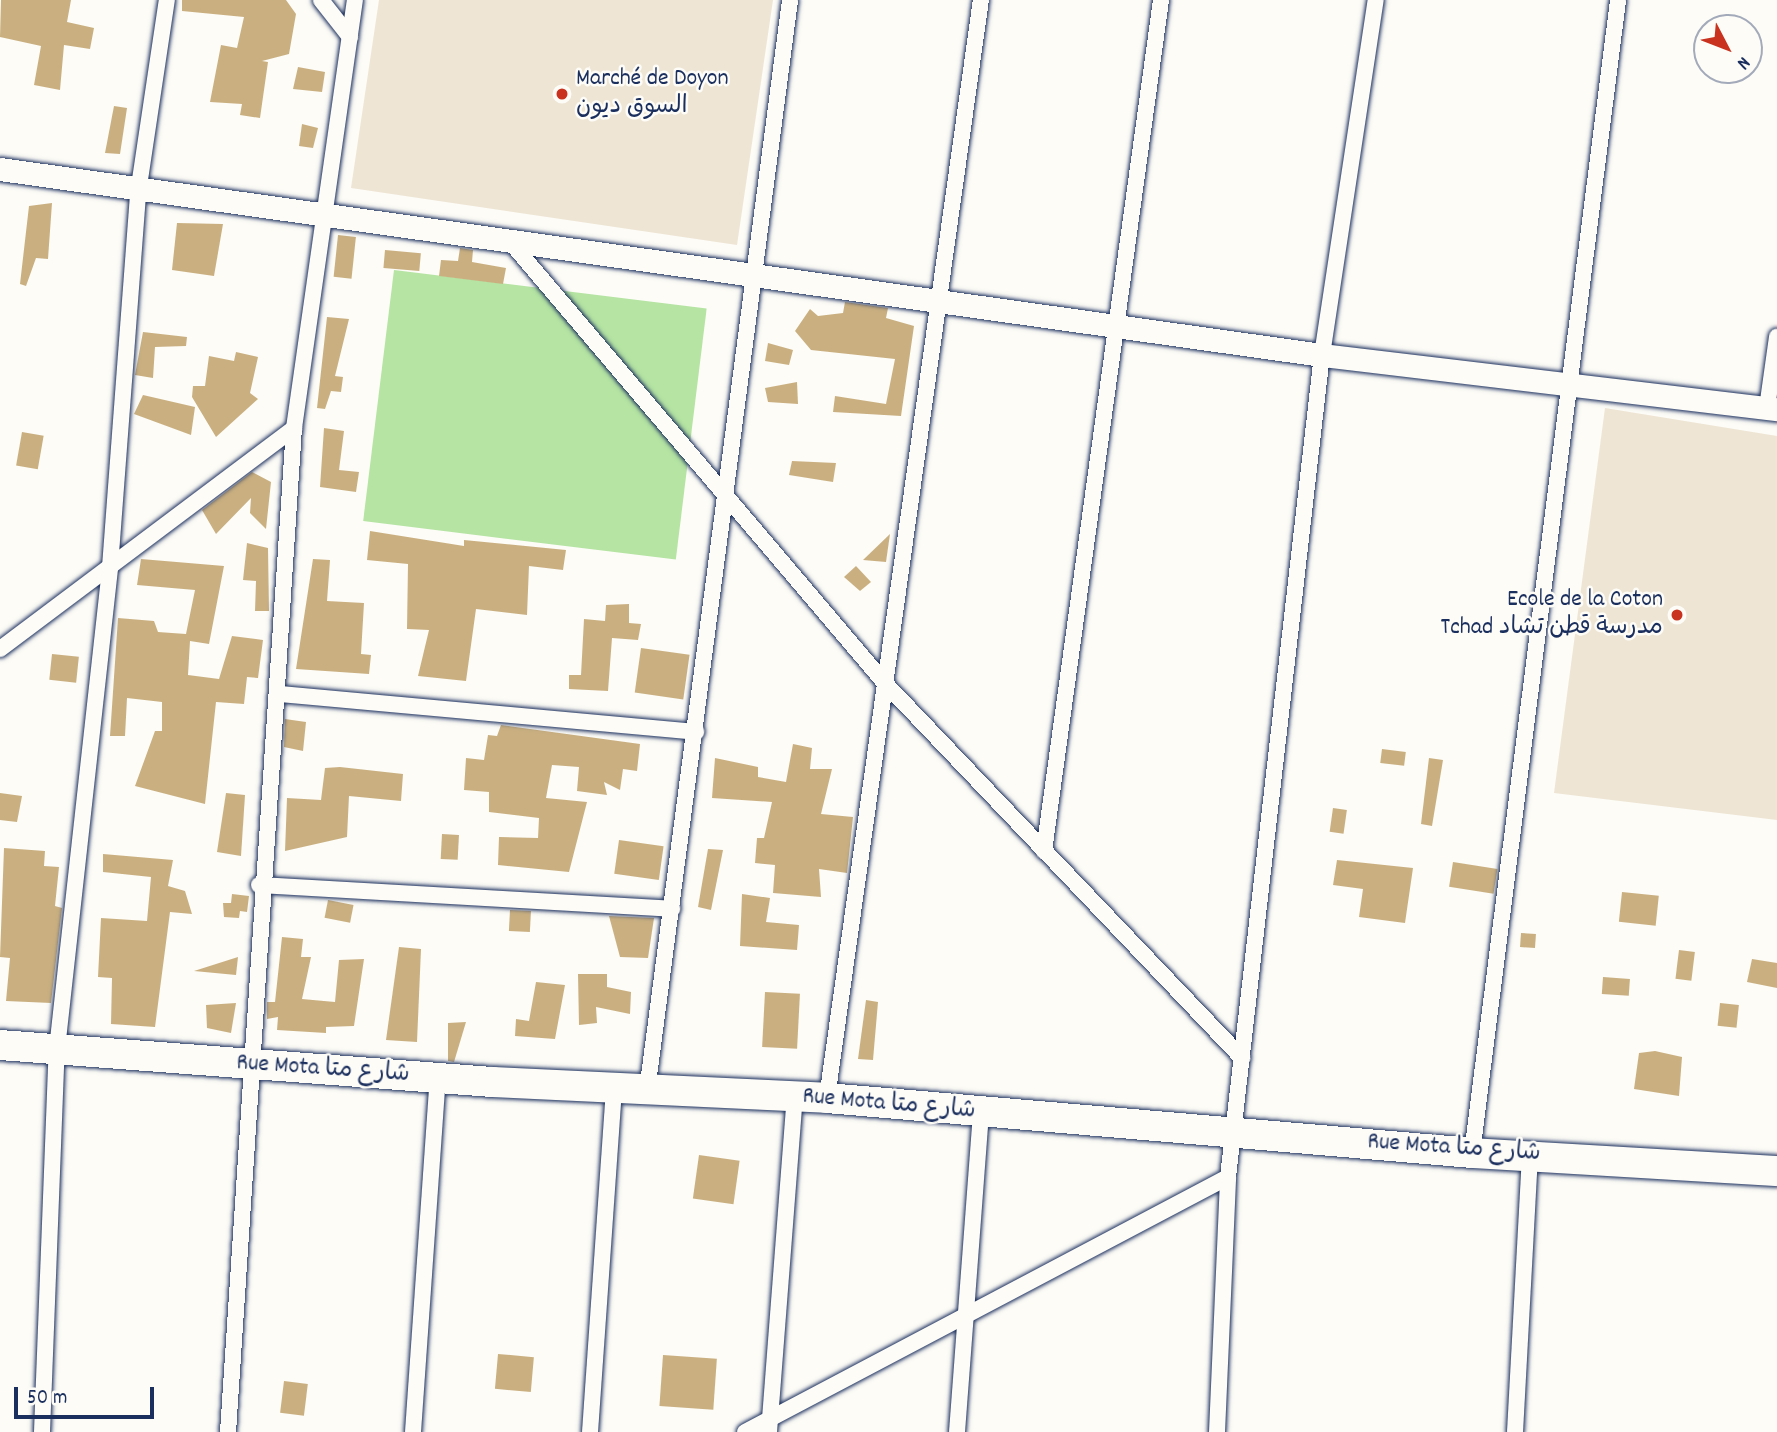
<!DOCTYPE html>
<meta charset="utf-8">
<style>
body{margin:0}
#map{position:relative;width:1777px;height:1432px;overflow:hidden;background:#fdfcf7;font-family:Dekko,"Playpen Sans Arabic",sans-serif}
div>[style]{position:absolute}
[style*='--x']{left:calc(var(--x)*1px);top:calc(var(--y)*1px);width:calc(var(--w)*1px);rotate:calc(var(--a)*1deg)}
.built>*{inset:0;background:#eee5d4}
.green>*{inset:0;background:#b5e4a3;transform-origin:0 0}
.building>*{inset:0;background:#cab081;transform-origin:0 0}
.roads{filter:drop-shadow(0 0 2px #1b2f5e) drop-shadow(0 0 2px #1b2f5e)}
.street>*{height:16px;margin:-8px;padding:0 8px;transform-origin:8px;border-radius:8px;background:#fdfcf7}
.secondary>*{height:23px;margin:-11.5px;padding:0 11.5px;transform-origin:11.5px;border-radius:11.5px;background:#fdfcf7}
.highway>*{height:30px;margin:-15px;padding:0 15px;transform-origin:15px;border-radius:15px;background:#fdfcf7}
.dots>*{width:19px;height:19px;translate:-50% -50%;box-sizing:border-box;border:4px solid #fdfcf7;border-radius:50%}
span{translate:-50% -50%;white-space:nowrap;text-align:center;line-height:1.15;-webkit-text-stroke:5px #fdfcf7;paint-order:stroke}
.poi-label{font-size:24px;color:#1b2f5e}
.left{translate:0 -50%;text-align:left}
.right{translate:-100% -50%;text-align:right}
.street-label{font-size:24px;color:#1b2f5e}
.north{position:absolute;left:1693px;top:14px;width:70px;height:70px;box-sizing:border-box;background:#fdfcf7;border:2px solid #a3aaba;border-radius:50%;rotate:132deg;font-size:19px;font-weight:700;line-height:28px;text-align:center;color:#1b2f5e}
.north::after{content:'';display:block;margin:auto;width:24px;height:32px;background:#c8321e;clip-path:polygon(50% 0,100% 100%,50% 72%,0 100%)}
.scale{position:absolute;left:14px;top:1387px;width:140px;height:32px;box-sizing:border-box;border:4px solid #1b2f5e;border-top:0;padding-left:9px;font-size:21px;line-height:24px;white-space:nowrap;color:#1b2f5e;-webkit-text-stroke:5px #fdfcf7;paint-order:stroke}
</style>
<div id="map">
<div class="built">
<div style="clip-path:polygon(379px 0,773px 0,737px 245px,351px 188px)"></div>
<div style="clip-path:polygon(1605px 408px,1777px 436px,1777px 820px,1554px 793px)"></div>
</div>
<div class="green">
<div style="left:394px;top:270px;width:315px;height:253px;rotate:7deg"></div>
</div>
<div class="building">
<div style="clip-path:polygon(1px 0,71px 0,67px 22px,94px 28px,90px 49px,64px 45px,60px 90px,34px 85px,41px 46px,0 37px)"></div>
<div style="clip-path:polygon(182px 0,286px 0,296px 14px,289px 54px,262px 61px,268px 62px,260px 118px,240px 115px,242px 104px,210px 102px,221px 45px,237px 48px,244px 17px,182px 11px)"></div>
<div style="clip-path:polygon(298px 67px,325px 72px,322px 92px,293px 89px)"></div>
<div style="clip-path:polygon(114px 106px,127px 108px,120px 154px,105px 153px)"></div>
<div style="clip-path:polygon(302px 124px,318px 128px,313px 148px,299px 146px)"></div>
<div style="clip-path:polygon(52px 203px,48px 259px,36px 258px,26px 286px,20px 284px,29px 206px)"></div>
<div style="clip-path:polygon(177px 223px,223px 224px,214px 276px,172px 270px)"></div>
<div style="left:338px;top:235px;width:18px;height:42px;rotate:6deg"></div>
<div style="clip-path:polygon(460px 248px,473px 250px,472px 262px,506px 268px,503px 284px,439px 276px,441px 260px,458px 261px)"></div>
<div style="left:385px;top:250px;width:36px;height:18px;rotate:5deg"></div>
<div style="clip-path:polygon(845px 302px,888px 308px,886px 318px,914px 326px,901px 416px,833px 412px,835px 396px,886px 404px,895px 359px,811px 350px,795px 331px,810px 309px,818px 316px,843px 313px)"></div>
<div style="clip-path:polygon(327px 317px,349px 319px,335px 376px,343px 377px,341px 392px,331px 391px,325px 409px,317px 408px)"></div>
<div style="clip-path:polygon(143px 332px,187px 337px,186px 346px,155px 347px,153px 378px,135px 375px)"></div>
<div style="clip-path:polygon(768px 343px,793px 350px,789px 365px,765px 361px)"></div>
<div style="clip-path:polygon(236px 352px,258px 357px,250px 393px,258px 399px,216px 437px,192px 397px,193px 386px,205px 386px,209px 356px,234px 361px)"></div>
<div style="clip-path:polygon(797px 382px,798px 404px,768px 402px,765px 388px)"></div>
<div style="clip-path:polygon(143px 395px,195px 407px,191px 435px,134px 414px)"></div>
<div style="clip-path:polygon(324px 428px,344px 431px,339px 470px,359px 472px,356px 492px,320px 487px)"></div>
<div style="left:22px;top:432px;width:22px;height:34px;rotate:10deg"></div>
<div style="clip-path:polygon(792px 461px,836px 463px,833px 482px,789px 475px)"></div>
<div style="clip-path:polygon(252px 472px,271px 482px,266px 529px,250px 513px,251px 498px,216px 534px,202px 510px)"></div>
<div style="clip-path:polygon(370px 531px,464px 546px,464px 540px,566px 550px,563px 570px,529px 566px,527px 615px,476px 609px,466px 681px,418px 676px,429px 630px,407px 629px,408px 564px,367px 560px)"></div>
<div style="clip-path:polygon(890px 534px,886px 562px,863px 560px)"></div>
<div style="clip-path:polygon(247px 543px,268px 548px,269px 611px,255px 611px,256px 581px,243px 580px)"></div>
<div style="clip-path:polygon(141px 559px,224px 566px,209px 644px,190px 641px,188px 675px,219px 679px,232px 636px,263px 640px,258px 678px,247px 677px,244px 704px,216px 702px,205px 804px,135px 786px,155px 731px,162px 731px,162px 702px,127px 698px,125px 736px,110px 736px,118px 618px,154px 621px,158px 632px,186px 634px,195px 590px,137px 585px)"></div>
<div style="clip-path:polygon(313px 559px,330px 560px,327px 601px,364px 603px,361px 654px,371px 655px,369px 674px,296px 669px)"></div>
<div style="clip-path:polygon(856px 566px,871px 582px,860px 591px,844px 577px)"></div>
<div style="clip-path:polygon(629px 604px,629px 623px,641px 624px,638px 640px,612px 638px,608px 691px,569px 689px,569px 675px,581px 675px,584px 619px,605px 621px,606px 605px)"></div>
<div style="left:641px;top:648px;width:49px;height:45px;rotate:8deg"></div>
<div style="left:52px;top:654px;width:27px;height:26px;rotate:6deg"></div>
<div style="clip-path:polygon(285px 719px,306px 722px,303px 751px,284px 747px)"></div>
<div style="clip-path:polygon(501px 725px,640px 744px,637px 771px,623px 769px,620px 790px,604px 782px,607px 795px,577px 791px,579px 767px,552px 765px,546px 798px,587px 802px,569px 872px,498px 865px,499px 837px,538px 838px,539px 818px,489px 812px,489px 792px,464px 790px,466px 758px,484px 760px,488px 735px,497px 736px)"></div>
<div style="clip-path:polygon(793px 744px,812px 748px,810px 769px,832px 769px,821px 814px,853px 817px,847px 873px,819px 869px,821px 897px,773px 893px,775px 865px,755px 863px,757px 838px,764px 838px,772px 802px,712px 798px,715px 758px,758px 767px,758px 777px,786px 782px)"></div>
<div style="left:1382px;top:749px;width:24px;height:14px;rotate:7deg"></div>
<div style="clip-path:polygon(1429px 758px,1443px 760px,1432px 826px,1421px 824px)"></div>
<div style="clip-path:polygon(340px 767px,403px 774px,401px 801px,349px 796px,347px 837px,285px 851px,287px 798px,321px 800px,325px 768px)"></div>
<div style="clip-path:polygon(0 793px,22px 796px,17px 822px,0 820px)"></div>
<div style="clip-path:polygon(226px 793px,245px 795px,241px 856px,217px 852px)"></div>
<div style="left:1333px;top:808px;width:14px;height:24px;rotate:8deg"></div>
<div style="left:442px;top:834px;width:17px;height:25px;rotate:3deg"></div>
<div style="left:619px;top:840px;width:45px;height:34px;rotate:8deg"></div>
<div style="clip-path:polygon(4px 848px,45px 851px,44px 866px,59px 867px,55px 906px,62px 908px,51px 1003px,6px 1001px,10px 958px,0 957px)"></div>
<div style="clip-path:polygon(708px 849px,723px 850px,711px 910px,698px 907px)"></div>
<div style="clip-path:polygon(103px 854px,173px 860px,168px 886px,185px 891px,192px 914px,170px 912px,155px 1027px,111px 1024px,112px 978px,98px 977px,101px 918px,147px 921px,151px 877px,103px 872px)"></div>
<div style="clip-path:polygon(1337px 860px,1413px 868px,1405px 923px,1359px 917px,1363px 889px,1333px 885px)"></div>
<div style="left:1453px;top:862px;width:45px;height:25px;rotate:9deg"></div>
<div style="left:1622px;top:892px;width:37px;height:30px;rotate:6deg"></div>
<div style="clip-path:polygon(232px 894px,249px 896px,247px 912px,240px 911px,239px 918px,224px 917px,223px 903px,231px 903px)"></div>
<div style="clip-path:polygon(742px 894px,770px 898px,766px 922px,799px 925px,797px 950px,740px 946px)"></div>
<div style="left:328px;top:900px;width:26px;height:18px;rotate:11deg"></div>
<div style="left:510px;top:910px;width:21px;height:21px;rotate:3deg"></div>
<div style="clip-path:polygon(609px 916px,654px 918px,648px 958px,620px 957px)"></div>
<div style="left:1521px;top:933px;width:15px;height:14px;rotate:4deg"></div>
<div style="clip-path:polygon(282px 937px,303px 939px,301px 957px,311px 957px,302px 999px,335px 1002px,339px 960px,364px 959px,354px 1026px,326px 1027px,326px 1033px,277px 1030px,278px 1017px,267px 1019px,267px 1002px,275px 1002px)"></div>
<div style="clip-path:polygon(399px 947px,421px 949px,417px 1042px,386px 1040px)"></div>
<div style="left:1679px;top:950px;width:16px;height:29px;rotate:7deg"></div>
<div style="clip-path:polygon(238px 957px,236px 975px,194px 971px)"></div>
<div style="clip-path:polygon(1752px 959px,1777px 963px,1777px 988px,1747px 982px)"></div>
<div style="clip-path:polygon(578px 974px,607px 974px,607px 987px,631px 992px,630px 1014px,596px 1007px,597px 1023px,579px 1025px)"></div>
<div style="left:1603px;top:977px;width:27px;height:17px;rotate:4deg"></div>
<div style="clip-path:polygon(536px 982px,565px 985px,555px 1039px,515px 1036px,516px 1019px,529px 1021px)"></div>
<div style="left:765px;top:992px;width:35px;height:55px;rotate:3deg"></div>
<div style="clip-path:polygon(866px 1000px,878px 1002px,873px 1060px,858px 1059px)"></div>
<div style="clip-path:polygon(236px 1003px,231px 1033px,207px 1028px,206px 1005px)"></div>
<div style="left:1720px;top:1003px;width:19px;height:23px;rotate:6deg"></div>
<div style="clip-path:polygon(466px 1022px,454px 1062px,448px 1061px,448px 1023px)"></div>
<div style="clip-path:polygon(1655px 1051px,1682px 1057px,1679px 1096px,1634px 1089px,1639px 1053px)"></div>
<div style="left:699px;top:1155px;width:41px;height:44px;rotate:8deg"></div>
<div style="left:498px;top:1354px;width:36px;height:35px;rotate:5deg"></div>
<div style="left:663px;top:1355px;width:54px;height:51px;rotate:4deg"></div>
<div style="left:284px;top:1381px;width:24px;height:32px;rotate:7deg"></div>
</div>
<div class="roads">
<div class="street">
<div style="--x:321;--y:0;--w:47;--a:51.9"></div>
<div style="--x:513;--y:245;--w:572;--a:49.68"></div>
<div style="--x:883;--y:681;--w:521;--a:46.4"></div>
<div style="--x:1767;--y:408;--w:72;--a:-82"></div>
<div style="--x:0;--y:649;--w:368;--a:-36.9"></div>
<div style="--x:280;--y:694;--w:418;--a:5.2"></div>
<div style="--x:1044;--y:851;--w:859;--a:-82.17"></div>
<div style="--x:259;--y:885;--w:414;--a:3.3"></div>
<div style="--x:647;--y:1091;--w:1100;--a:-82.53"></div>
<div style="--x:827;--y:1098;--w:1109;--a:-82.02"></div>
<div style="--x:1472;--y:1153;--w:1162;--a:-82.78"></div>
<div style="--x:42;--y:1432;--w:383;--a:-87.8"></div>
<div style="--x:57;--y:1049;--w:485;--a:-83.7"></div>
<div style="--x:110;--y:567;--w:375;--a:-85.7"></div>
<div style="--x:138;--y:193;--w:195;--a:-81.5"></div>
<div style="--x:228;--y:1432;--w:1006;--a:-86.24"></div>
<div style="--x:294;--y:428;--w:432;--a:-81.9"></div>
<div style="--x:413;--y:1432;--w:355;--a:-86"></div>
<div style="--x:590;--y:1432;--w:344;--a:-86"></div>
<div style="--x:745;--y:1432;--w:546;--a:-27.83"></div>
<div style="--x:769;--y:1432;--w:336;--a:-85.6"></div>
<div style="--x:957;--y:1432;--w:320;--a:-85.7"></div>
<div style="--x:1217;--y:1432;--w:255;--a:-87.5"></div>
<div style="--x:1228;--y:1177;--w:827;--a:-83.48"></div>
<div style="--x:1322;--y:355;--w:359;--a:-81.4"></div>
<div style="--x:1515;--y:1432;--w:279;--a:-86.9"></div>
</div>
<div class="secondary">
<div style="--x:0;--y:169;--w:1335;--a:8.01"></div>
<div style="--x:1322;--y:355;--w:458;--a:6.8"></div>
</div>
<div class="highway">
<div style="--x:0;--y:1045;--w:493;--a:4.3"></div>
<div style="--x:492;--y:1082;--w:335;--a:2.7"></div>
<div style="--x:827;--y:1098;--w:647;--a:4.87"></div>
<div style="--x:1472;--y:1153;--w:306;--a:3.4"></div>
</div>
</div>
<div class="dots">
<div style="left:562px;top:94px;background:#c8321e"></div>
<div style="left:1677px;top:615px;background:#c8321e"></div>
</div>
<div class="poi-label">
<span class="left" style="left:576px;top:94px">Marché de Doyon<br>السوق ديون</span>
<span class="right" style="left:1663px;top:615px">Ecole de la Coton<br>Tchad مدرسة قطن تشاد</span>
</div>
<div class="street-label">
<span style="left:323px;top:1070px;rotate:4deg">Rue Mota شارع متا</span>
<span style="left:889px;top:1105px;rotate:5deg">Rue Mota شارع متا</span>
<span style="left:1454px;top:1149px;rotate:4deg">Rue Mota شارع متا</span>
</div>
<div class="north">N</div>
<div class="scale">50 m</div>
</div>
